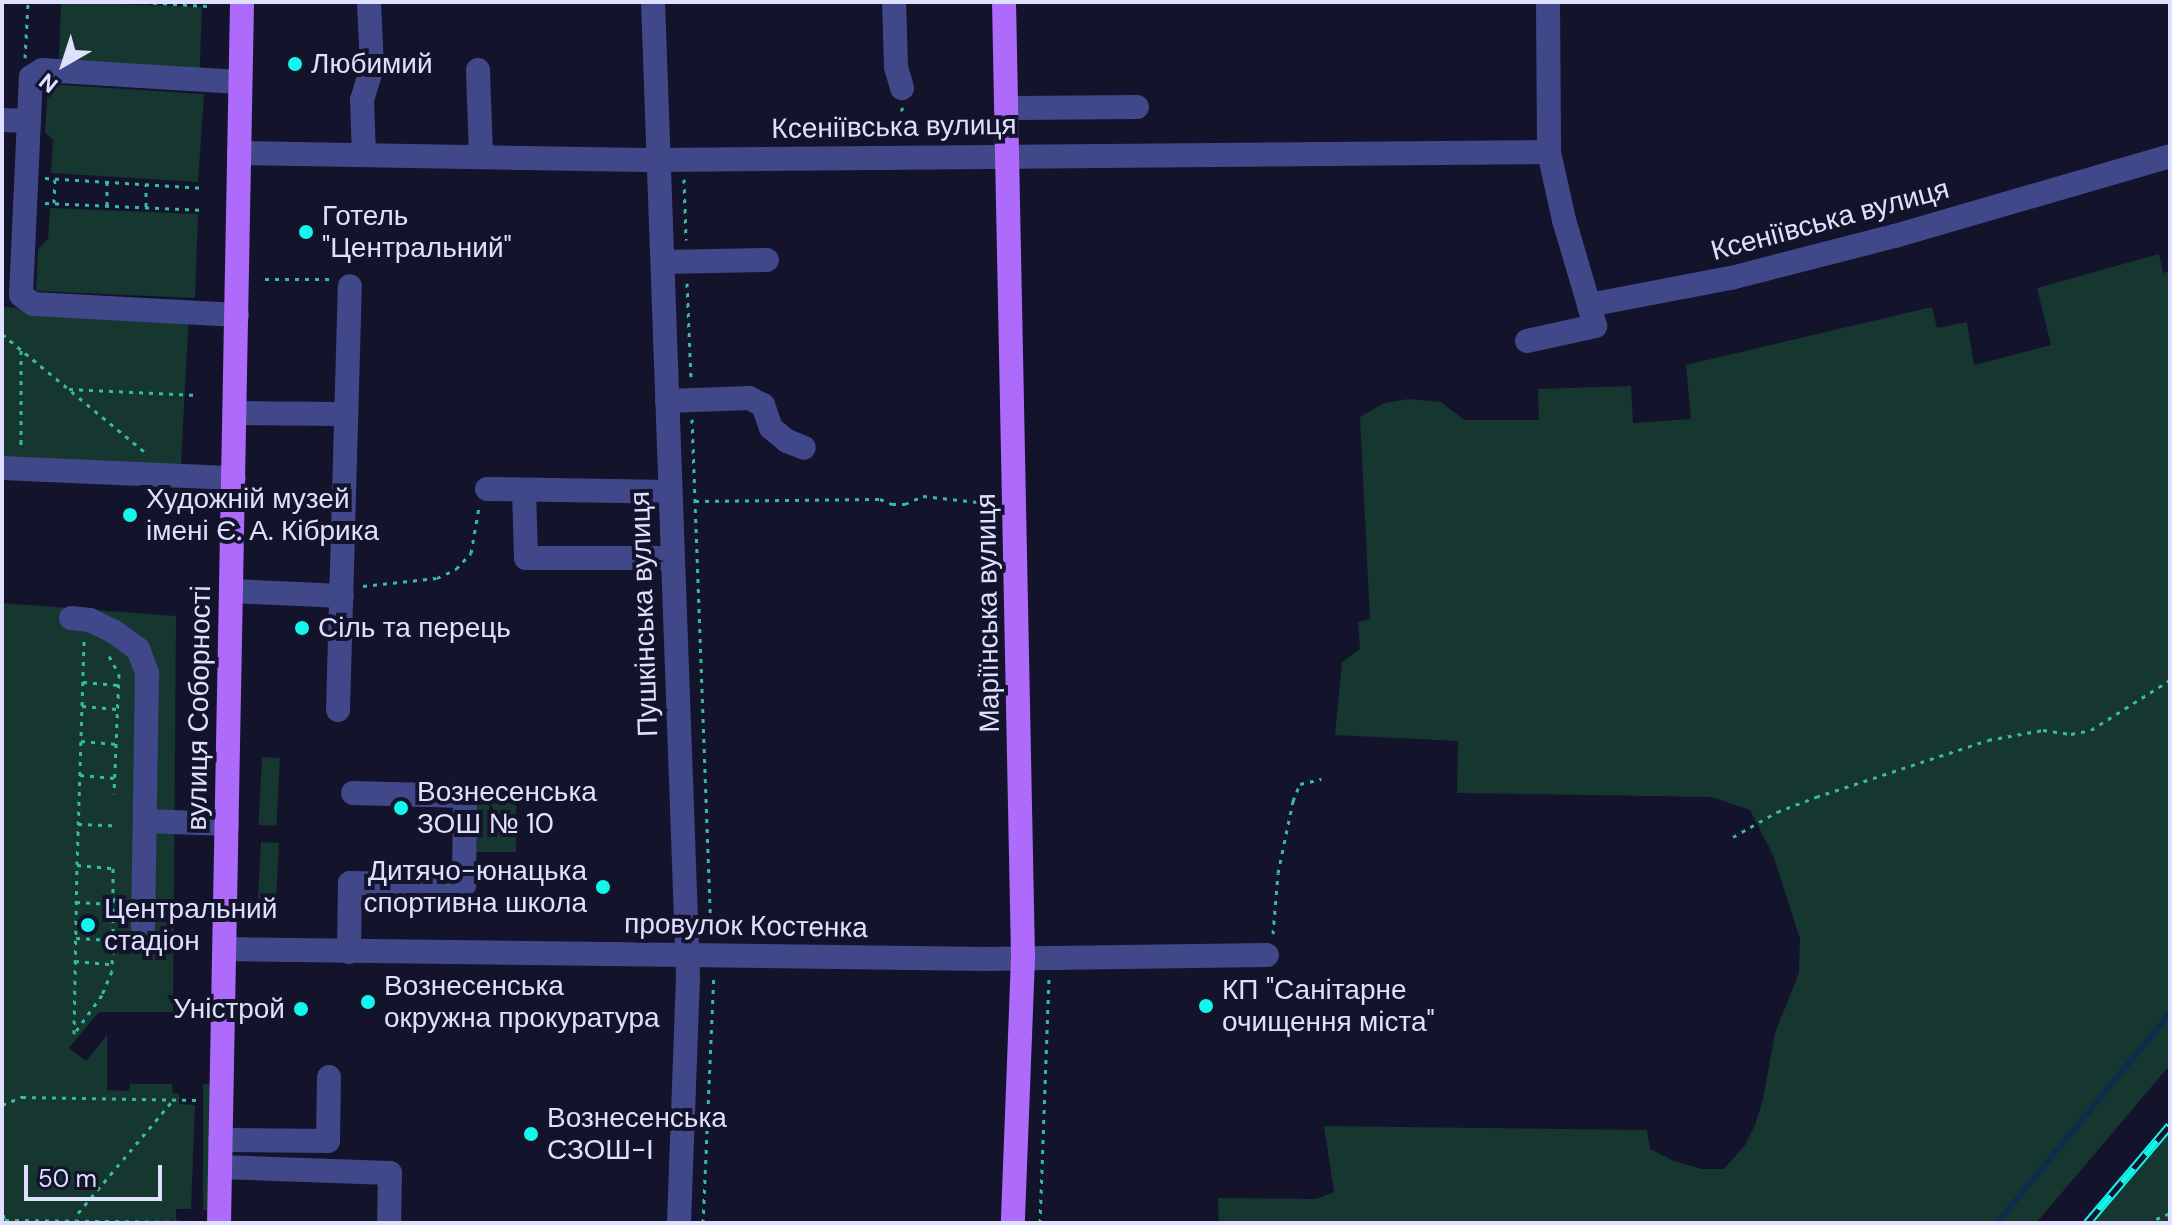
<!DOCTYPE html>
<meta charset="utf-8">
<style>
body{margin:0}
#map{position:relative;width:2172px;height:1225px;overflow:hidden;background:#13132c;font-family:"DM Sans",sans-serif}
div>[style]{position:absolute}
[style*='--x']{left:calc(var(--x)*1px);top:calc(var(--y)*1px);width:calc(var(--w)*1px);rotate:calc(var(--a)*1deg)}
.green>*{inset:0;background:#163630;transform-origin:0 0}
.stream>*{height:6px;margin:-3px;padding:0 3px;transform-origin:3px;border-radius:3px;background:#0e2d4a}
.path>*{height:3px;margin-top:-1.5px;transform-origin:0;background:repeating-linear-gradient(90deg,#36bb9f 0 4px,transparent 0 10px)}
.minor>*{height:24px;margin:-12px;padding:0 12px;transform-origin:12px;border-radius:12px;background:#404889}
.major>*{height:24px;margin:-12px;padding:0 12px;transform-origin:12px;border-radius:12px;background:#ae6afa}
.rail>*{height:9px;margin-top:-4.5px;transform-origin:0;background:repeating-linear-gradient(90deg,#13132c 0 18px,#12f6eb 0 36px);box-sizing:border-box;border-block:2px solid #12f6eb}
.dots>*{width:22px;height:22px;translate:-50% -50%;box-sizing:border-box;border:4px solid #13132c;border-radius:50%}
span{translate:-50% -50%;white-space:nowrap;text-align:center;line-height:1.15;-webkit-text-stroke:8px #13132c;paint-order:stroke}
.poi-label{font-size:28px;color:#dfe0fe}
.left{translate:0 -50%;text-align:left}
.right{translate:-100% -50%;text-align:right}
.street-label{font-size:28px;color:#dfe0fe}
.frame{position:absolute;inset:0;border:4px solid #dfe0fe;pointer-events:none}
.north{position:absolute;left:24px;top:24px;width:80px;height:80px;-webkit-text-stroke:6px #13132c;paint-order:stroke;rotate:219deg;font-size:22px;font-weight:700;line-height:32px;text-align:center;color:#dfe0fe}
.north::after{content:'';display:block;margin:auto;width:28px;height:36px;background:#dfe0fe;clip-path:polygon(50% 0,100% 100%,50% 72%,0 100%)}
.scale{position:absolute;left:24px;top:1165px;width:138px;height:36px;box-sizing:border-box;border:4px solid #dfe0fe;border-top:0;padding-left:10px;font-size:24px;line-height:28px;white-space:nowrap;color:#dfe0fe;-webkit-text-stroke:6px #13132c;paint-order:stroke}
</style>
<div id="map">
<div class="green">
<div style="left:61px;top:2px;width:141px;height:64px;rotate:2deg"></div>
<div style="clip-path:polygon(48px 84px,204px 94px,198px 182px,51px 173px,53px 140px,45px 132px)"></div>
<div style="clip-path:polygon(50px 208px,198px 214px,195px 298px,36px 291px,38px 249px,48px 239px)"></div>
<div style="clip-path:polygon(2159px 254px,2163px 273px,2170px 271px,2170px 1065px,2036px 1223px,1219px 1223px,1218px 1198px,1316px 1199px,1334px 1192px,1324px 1126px,1647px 1130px,1650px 1149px,1674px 1161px,1702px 1169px,1724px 1169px,1745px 1145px,1755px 1125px,1763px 1099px,1775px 1033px,1799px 973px,1800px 939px,1773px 855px,1750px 810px,1712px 797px,1457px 793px,1458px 741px,1335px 735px,1342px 662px,1360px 649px,1358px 622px,1370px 619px,1360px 417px,1384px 403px,1409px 399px,1441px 402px,1464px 420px,1539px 420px,1538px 389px,1631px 386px,1633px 423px,1691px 419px,1686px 365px,1932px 307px,1937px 328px,1967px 322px,1974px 365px,2051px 345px,2037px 288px)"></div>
<div style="left:2px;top:307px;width:187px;height:153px;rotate:3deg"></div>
<div style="clip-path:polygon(2px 603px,176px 616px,173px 1012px,99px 1012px,69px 1048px,86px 1061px,107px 1035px,107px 1090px,129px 1091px,130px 1084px,172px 1084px,173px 1094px,179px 1094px,179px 1104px,195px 1105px,191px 1209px,176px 1209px,176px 1223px,2px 1223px)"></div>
<div style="left:262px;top:757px;width:18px;height:68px;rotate:3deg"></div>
<div style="left:475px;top:786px;width:41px;height:66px"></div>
<div style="left:261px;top:842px;width:18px;height:68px;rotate:3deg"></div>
<div style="left:203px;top:1084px;width:7px;height:126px"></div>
<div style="clip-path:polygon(2170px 1133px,2170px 1223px,2093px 1223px)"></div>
</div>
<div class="stream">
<div style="--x:1997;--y:1223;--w:272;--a:-50.5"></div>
</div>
<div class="path">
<div style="--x:143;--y:2;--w:64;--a:3.6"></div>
<div style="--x:758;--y:3;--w:1;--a:-45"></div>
<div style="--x:25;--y:58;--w:56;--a:-86.9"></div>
<div style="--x:902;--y:107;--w:29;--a:88"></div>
<div style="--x:45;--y:178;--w:160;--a:3.6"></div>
<div style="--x:684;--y:179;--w:61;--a:88.1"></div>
<div style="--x:45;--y:203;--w:160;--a:2.5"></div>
<div style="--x:54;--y:203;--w:24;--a:-88"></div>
<div style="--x:107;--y:205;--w:23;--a:-90"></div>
<div style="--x:146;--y:207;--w:23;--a:-90"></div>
<div style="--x:265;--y:279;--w:64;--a:0"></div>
<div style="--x:687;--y:283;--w:96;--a:87.6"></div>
<div style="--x:2;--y:334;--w:187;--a:39.6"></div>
<div style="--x:21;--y:350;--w:99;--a:90"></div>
<div style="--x:69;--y:389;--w:128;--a:2.7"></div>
<div style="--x:692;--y:419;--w:516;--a:87.89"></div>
<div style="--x:695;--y:501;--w:185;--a:-0.6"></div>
<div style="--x:880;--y:499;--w:13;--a:23"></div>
<div style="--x:892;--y:504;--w:13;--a:0"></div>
<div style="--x:905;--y:504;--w:20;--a:-24"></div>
<div style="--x:923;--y:496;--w:64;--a:6.2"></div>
<div style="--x:179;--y:540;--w:17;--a:3"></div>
<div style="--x:363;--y:586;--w:74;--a:-6.2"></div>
<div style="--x:437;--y:578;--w:21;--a:-25"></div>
<div style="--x:456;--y:569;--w:22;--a:-47"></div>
<div style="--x:471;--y:553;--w:47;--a:-80.1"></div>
<div style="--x:109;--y:656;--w:21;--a:61"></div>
<div style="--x:119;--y:674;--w:120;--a:92.4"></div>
<div style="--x:83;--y:682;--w:35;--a:5"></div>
<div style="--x:82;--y:706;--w:35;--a:5"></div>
<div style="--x:81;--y:741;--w:35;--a:5"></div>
<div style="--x:80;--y:775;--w:35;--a:5"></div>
<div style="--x:78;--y:824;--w:34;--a:2"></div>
<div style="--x:1733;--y:837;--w:51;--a:-29.6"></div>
<div style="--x:1777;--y:812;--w:42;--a:-21"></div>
<div style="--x:1816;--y:797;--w:181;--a:-18.3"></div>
<div style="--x:1988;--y:740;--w:56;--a:-10.3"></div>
<div style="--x:2043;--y:730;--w:28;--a:8"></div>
<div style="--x:2071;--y:734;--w:20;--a:-11"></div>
<div style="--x:2091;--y:730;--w:93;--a:-32.3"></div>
<div style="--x:77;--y:865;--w:36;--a:5"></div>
<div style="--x:113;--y:868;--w:72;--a:90"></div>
<div style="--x:113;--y:940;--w:31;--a:92"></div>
<div style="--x:112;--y:971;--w:26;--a:113"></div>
<div style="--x:102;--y:995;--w:48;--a:125.7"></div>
<div style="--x:74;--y:1034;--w:169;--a:-89"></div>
<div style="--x:77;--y:865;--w:225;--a:-88.2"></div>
<div style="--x:113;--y:899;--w:7;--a:8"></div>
<div style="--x:120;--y:900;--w:24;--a:85"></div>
<div style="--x:76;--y:902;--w:37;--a:3"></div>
<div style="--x:1273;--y:934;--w:61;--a:-85.3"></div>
<div style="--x:1278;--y:873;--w:74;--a:-78.2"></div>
<div style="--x:1293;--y:801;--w:18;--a:-68"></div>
<div style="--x:1300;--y:784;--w:22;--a:-13"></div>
<div style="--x:76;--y:938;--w:36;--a:3"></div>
<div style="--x:75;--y:961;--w:36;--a:5"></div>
<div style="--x:2;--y:1105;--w:22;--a:-22"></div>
<div style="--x:22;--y:1097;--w:176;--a:1"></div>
<div style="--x:2;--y:1205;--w:18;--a:81"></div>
<div style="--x:5;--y:1220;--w:190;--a:0.6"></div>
<div style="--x:76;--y:1223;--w:10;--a:-79"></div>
<div style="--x:78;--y:1213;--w:149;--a:-49.9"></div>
<div style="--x:703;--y:1223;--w:248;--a:-87.5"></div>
<div style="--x:1040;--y:1223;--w:244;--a:-87.9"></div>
<div style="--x:2147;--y:1223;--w:25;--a:-23"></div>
</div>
<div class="minor">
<div style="--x:653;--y:2;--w:976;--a:87.94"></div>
<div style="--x:688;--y:977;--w:246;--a:92.1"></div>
<div style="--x:894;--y:2;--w:65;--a:88.2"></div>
<div style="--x:896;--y:67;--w:22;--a:74"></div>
<div style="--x:1548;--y:2;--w:150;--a:89.6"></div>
<div style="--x:1549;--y:152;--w:70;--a:77.6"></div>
<div style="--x:1564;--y:220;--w:89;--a:73.6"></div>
<div style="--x:478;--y:70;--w:87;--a:88"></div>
<div style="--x:1007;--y:108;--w:130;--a:-0.4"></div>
<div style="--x:2;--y:120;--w:27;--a:2"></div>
<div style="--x:239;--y:153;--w:421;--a:1"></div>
<div style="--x:660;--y:160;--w:889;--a:-0.52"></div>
<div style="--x:364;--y:155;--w:55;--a:-92.1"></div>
<div style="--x:362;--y:100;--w:34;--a:-73"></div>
<div style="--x:372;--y:68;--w:66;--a:-92.6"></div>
<div style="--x:663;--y:262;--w:104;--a:-1.1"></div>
<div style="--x:237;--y:315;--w:204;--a:-176.9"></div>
<div style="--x:33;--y:304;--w:15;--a:-143"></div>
<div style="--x:21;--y:295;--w:218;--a:-87.4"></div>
<div style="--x:31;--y:77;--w:13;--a:-32"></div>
<div style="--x:42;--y:70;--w:198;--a:3.5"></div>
<div style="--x:1527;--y:341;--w:70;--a:-12.4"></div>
<div style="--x:1595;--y:326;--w:22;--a:-106"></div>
<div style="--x:1589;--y:305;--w:145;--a:-10.8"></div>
<div style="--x:1731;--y:278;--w:169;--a:-14.4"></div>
<div style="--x:1895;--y:236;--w:286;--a:-16.2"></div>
<div style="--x:667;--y:401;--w:82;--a:-2.1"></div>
<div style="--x:749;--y:398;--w:16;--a:27"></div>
<div style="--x:763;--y:405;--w:24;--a:71"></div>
<div style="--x:771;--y:428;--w:21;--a:39"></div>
<div style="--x:787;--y:441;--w:18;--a:22"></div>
<div style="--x:235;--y:413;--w:111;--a:0.5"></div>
<div style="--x:2;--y:468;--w:232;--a:2.5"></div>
<div style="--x:487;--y:489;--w:183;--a:0.9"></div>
<div style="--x:524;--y:490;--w:68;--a:88.3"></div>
<div style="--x:526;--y:558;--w:146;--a:0"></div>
<div style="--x:231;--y:591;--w:111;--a:2.6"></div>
<div style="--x:71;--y:618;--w:19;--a:6"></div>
<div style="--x:90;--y:620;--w:25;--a:26"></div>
<div style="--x:113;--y:631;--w:31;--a:36"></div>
<div style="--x:138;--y:649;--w:26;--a:69"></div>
<div style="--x:147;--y:673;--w:268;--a:90.9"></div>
<div style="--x:338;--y:710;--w:424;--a:-88.4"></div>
<div style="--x:145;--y:821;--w:82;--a:2.1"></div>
<div style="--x:224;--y:949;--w:762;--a:0.75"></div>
<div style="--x:986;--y:959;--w:281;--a:-0.8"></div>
<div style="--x:349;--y:952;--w:69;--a:-89.2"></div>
<div style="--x:350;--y:883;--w:114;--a:1"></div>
<div style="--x:464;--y:885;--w:89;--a:-89.4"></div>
<div style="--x:465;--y:796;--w:112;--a:-178.5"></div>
<div style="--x:220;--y:1140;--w:108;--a:0.5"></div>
<div style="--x:328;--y:1141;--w:64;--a:-89.1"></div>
<div style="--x:220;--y:1167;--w:170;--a:2"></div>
<div style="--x:390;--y:1173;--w:50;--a:91.1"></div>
</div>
<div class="major">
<div style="--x:1004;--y:2;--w:956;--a:88.86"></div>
<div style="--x:1023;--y:958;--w:265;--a:92.2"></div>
<div style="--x:219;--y:1223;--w:1221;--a:-88.92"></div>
</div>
<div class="rail">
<div style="--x:2087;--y:1223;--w:128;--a:-49.7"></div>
</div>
<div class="dots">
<div style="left:295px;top:64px;background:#12f6eb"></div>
<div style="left:306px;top:232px;background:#12f6eb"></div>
<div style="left:130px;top:515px;background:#12f6eb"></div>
<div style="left:302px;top:628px;background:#12f6eb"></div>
<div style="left:401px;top:808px;background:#12f6eb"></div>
<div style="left:603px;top:887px;background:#12f6eb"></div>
<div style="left:88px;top:925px;background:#12f6eb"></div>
<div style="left:368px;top:1002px;background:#12f6eb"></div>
<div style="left:1206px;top:1006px;background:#12f6eb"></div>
<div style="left:301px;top:1009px;background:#12f6eb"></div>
<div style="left:531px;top:1134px;background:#12f6eb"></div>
</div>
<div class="poi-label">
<span class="left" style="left:311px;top:64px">Любимий</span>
<span class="left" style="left:322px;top:232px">Готель<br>"Центральний"</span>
<span class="left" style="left:146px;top:515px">Художній музей<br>імені Є. А. Кібрика</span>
<span class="left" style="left:318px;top:628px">Сіль та перець</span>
<span class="left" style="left:417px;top:808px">Вознесенська<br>ЗОШ № 10</span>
<span class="right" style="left:587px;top:887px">Дитячо-юнацька<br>спортивна школа</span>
<span class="left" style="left:104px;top:925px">Центральний<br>стадіон</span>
<span class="left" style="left:384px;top:1002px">Вознесенська<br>окружна прокуратура</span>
<span class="left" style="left:1222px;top:1006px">КП "Санітарне<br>очищення міста"</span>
<span class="right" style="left:285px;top:1009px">Уністрой</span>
<span class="left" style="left:547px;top:1134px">Вознесенська<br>СЗОШ-І</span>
</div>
<div class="street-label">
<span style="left:894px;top:127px;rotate:-1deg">Ксеніївська вулиця</span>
<span style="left:1830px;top:220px;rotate:-15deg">Ксеніївська вулиця</span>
<span style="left:988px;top:613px;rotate:-91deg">Маріїнська вулиця</span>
<span style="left:644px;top:614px;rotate:-92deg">Пушкінська вулиця</span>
<span style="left:199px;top:708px;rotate:-89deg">вулиця Соборності</span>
<span style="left:746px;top:926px;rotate:1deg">провулок Костенка</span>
</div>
<div class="frame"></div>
<div class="north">N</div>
<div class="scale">50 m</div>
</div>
